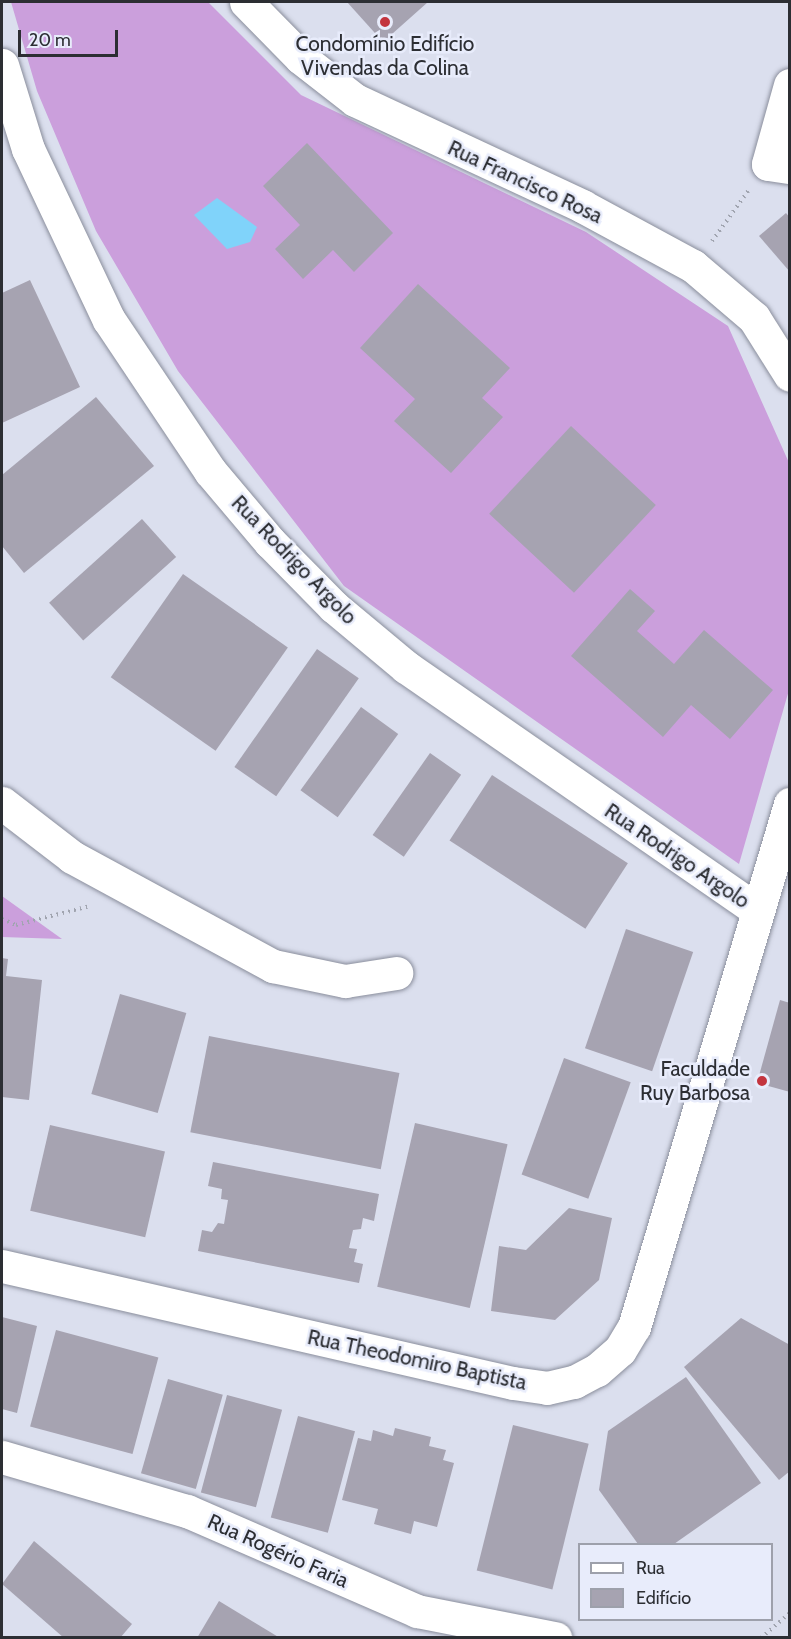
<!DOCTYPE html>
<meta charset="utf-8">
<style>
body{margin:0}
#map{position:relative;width:791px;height:1639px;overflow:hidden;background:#dbdfee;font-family:Cabin,sans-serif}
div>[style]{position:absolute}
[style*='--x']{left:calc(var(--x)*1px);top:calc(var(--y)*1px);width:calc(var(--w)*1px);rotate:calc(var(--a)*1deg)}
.forest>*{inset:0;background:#cb9fdc}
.water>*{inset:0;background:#80d3fa}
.building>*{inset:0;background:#a6a3b1;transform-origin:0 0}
.path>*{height:4px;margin-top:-2px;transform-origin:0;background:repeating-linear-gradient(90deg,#a0a4af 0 1.5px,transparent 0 6px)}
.roads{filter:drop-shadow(0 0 2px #8a8e9c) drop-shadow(0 0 2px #8a8e9c)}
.minor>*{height:33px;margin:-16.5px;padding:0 16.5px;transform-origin:16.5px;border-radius:16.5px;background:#fff}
.dots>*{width:16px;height:16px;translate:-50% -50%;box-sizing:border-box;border:3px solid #e8ecfb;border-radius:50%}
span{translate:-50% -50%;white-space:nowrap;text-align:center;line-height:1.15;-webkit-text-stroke:5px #e8ecfb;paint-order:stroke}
.poi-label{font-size:21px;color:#2c2e33}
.right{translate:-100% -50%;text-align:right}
.street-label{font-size:21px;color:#2c2e33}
.frame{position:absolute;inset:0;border:3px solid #2c2e33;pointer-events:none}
.legend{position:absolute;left:578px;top:1543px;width:195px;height:78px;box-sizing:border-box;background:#e8ecfb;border:2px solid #9da0ab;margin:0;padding:8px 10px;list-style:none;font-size:18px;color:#2c2e33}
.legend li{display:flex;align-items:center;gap:12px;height:30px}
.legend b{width:30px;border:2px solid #9da0ab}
.scale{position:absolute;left:18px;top:30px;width:100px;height:27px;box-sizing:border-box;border:3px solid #2c2e33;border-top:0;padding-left:8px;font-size:18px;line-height:21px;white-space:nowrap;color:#2c2e33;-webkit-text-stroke:4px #e8ecfb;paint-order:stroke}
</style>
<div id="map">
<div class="forest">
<div style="clip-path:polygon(11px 2px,208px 2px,301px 95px,586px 232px,728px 326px,790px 465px,789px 690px,739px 864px,344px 586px,178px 371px,96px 231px,37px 91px)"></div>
<div style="clip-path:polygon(2px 896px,62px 939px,2px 937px)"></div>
</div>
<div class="water">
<div style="clip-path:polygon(217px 198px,257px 227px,250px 242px,227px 249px,194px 215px)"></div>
</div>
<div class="building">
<div style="clip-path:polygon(347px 2px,428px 2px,383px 42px)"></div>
<div style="clip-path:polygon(307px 143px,393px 233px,354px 272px,333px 250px,303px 279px,275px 249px,300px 225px,263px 186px)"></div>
<div style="clip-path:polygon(786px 213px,790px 218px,790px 272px,759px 236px)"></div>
<div style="clip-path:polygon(30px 280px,80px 387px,2px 423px,2px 293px)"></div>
<div style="clip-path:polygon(418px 284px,510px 368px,482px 398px,503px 417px,451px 473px,394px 421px,415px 399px,360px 348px)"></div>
<div style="clip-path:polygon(96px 397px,154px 466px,24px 573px,2px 546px,2px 475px)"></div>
<div style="left:571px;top:426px;width:116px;height:120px;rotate:43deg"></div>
<div style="left:142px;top:519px;width:51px;height:125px;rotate:48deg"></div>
<div style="left:183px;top:574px;width:128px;height:126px;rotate:35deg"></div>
<div style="clip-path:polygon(630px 589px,655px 611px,637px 631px,674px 664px,704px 630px,773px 690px,730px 739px,691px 705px,663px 737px,571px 656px)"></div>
<div style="left:317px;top:649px;width:51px;height:144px;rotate:35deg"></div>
<div style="left:361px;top:707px;width:46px;height:103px;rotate:36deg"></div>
<div style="left:430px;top:753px;width:38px;height:100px;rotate:35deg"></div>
<div style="left:492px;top:775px;width:162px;height:78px;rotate:33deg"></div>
<div style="left:626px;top:929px;width:71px;height:126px;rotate:19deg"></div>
<div style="clip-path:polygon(2px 958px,8px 959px,6px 976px,42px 980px,29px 1100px,2px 1097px)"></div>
<div style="left:120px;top:994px;width:69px;height:104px;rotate:16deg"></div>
<div style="clip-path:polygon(780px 1000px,790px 1003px,790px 1092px,757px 1083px)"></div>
<div style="left:209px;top:1036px;width:194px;height:98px;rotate:11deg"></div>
<div style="left:564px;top:1058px;width:71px;height:124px;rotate:20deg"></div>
<div style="left:415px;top:1123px;width:95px;height:168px;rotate:13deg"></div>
<div style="left:50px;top:1125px;width:118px;height:88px;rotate:13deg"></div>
<div style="clip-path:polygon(213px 1162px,379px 1194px,374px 1221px,363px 1218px,361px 1229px,353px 1230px,349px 1248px,357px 1249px,354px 1262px,363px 1264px,359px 1283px,198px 1251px,202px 1230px,212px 1232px,218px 1223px,224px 1224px,228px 1200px,221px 1199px,222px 1189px,208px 1186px)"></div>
<div style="clip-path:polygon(569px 1208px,612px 1218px,599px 1280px,555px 1320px,491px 1311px,499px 1246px,526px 1250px)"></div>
<div style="clip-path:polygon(2px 1317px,37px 1326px,17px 1413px,2px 1409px)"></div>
<div style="clip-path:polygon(741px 1318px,790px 1345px,790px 1471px,779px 1480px,684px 1367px)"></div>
<div style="left:56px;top:1330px;width:106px;height:100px;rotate:15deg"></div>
<div style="clip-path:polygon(686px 1377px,761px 1483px,674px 1544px,638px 1544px,599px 1490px,608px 1431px)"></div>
<div style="left:168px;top:1379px;width:57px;height:98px;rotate:16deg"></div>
<div style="left:227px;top:1395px;width:57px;height:101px;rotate:15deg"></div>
<div style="left:298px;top:1416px;width:59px;height:105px;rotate:15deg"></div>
<div style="left:513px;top:1425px;width:78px;height:150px;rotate:14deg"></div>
<div style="clip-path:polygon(395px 1428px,431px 1437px,429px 1446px,446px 1450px,443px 1460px,454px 1463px,437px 1527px,414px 1521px,411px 1534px,374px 1524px,378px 1509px,342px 1500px,358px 1438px,371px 1441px,373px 1430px,393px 1436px)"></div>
<div style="clip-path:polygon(34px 1541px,132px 1624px,120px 1638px,64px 1638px,2px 1584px)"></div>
<div style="clip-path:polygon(219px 1601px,280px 1638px,197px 1638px)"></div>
</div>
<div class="path">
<div style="--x:712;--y:241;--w:62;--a:-54.2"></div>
<div style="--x:2;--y:919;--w:15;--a:23"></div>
<div style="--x:16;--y:925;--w:76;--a:-14.4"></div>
<div style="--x:761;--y:1638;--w:38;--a:-41"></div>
</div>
<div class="roads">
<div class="minor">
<div style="--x:246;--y:2;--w:78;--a:45.5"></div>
<div style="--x:301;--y:58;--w:68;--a:37.9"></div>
<div style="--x:355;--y:100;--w:251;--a:25"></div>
<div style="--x:582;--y:206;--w:126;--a:28.4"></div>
<div style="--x:693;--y:266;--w:80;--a:40.4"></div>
<div style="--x:754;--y:318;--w:67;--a:57.7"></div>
<div style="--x:2;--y:65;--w:88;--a:72.8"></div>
<div style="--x:28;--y:149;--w:189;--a:64.7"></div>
<div style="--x:109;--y:320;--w:182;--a:56.2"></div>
<div style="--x:210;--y:471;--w:93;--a:49.8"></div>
<div style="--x:270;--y:542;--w:91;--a:45.4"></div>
<div style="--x:334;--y:607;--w:94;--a:39.8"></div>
<div style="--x:406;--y:667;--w:427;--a:34.7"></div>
<div style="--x:790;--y:85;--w:82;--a:105.6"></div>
<div style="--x:768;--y:164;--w:22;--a:8"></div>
<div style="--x:2;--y:803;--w:88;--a:37.6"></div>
<div style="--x:72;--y:857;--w:229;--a:28.5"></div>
<div style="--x:273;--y:966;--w:74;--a:11.8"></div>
<div style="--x:345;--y:981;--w:52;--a:-8.9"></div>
<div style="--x:2;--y:1266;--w:524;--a:12.9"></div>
<div style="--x:513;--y:1383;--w:34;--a:8"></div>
<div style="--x:547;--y:1388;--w:28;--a:-13"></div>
<div style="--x:574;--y:1382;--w:26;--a:-28"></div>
<div style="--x:597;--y:1370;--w:30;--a:-41"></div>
<div style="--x:620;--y:1350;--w:27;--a:-59"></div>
<div style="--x:634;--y:1327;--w:546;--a:-73.39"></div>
<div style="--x:2;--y:1457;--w:193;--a:16.3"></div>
<div style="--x:187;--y:1511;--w:251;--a:23.5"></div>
<div style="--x:417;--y:1611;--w:141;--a:11.1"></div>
</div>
</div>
<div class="dots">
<div style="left:385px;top:22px;background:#c3343e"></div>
<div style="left:762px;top:1081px;background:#c3343e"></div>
</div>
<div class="poi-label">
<span style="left:385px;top:56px">Condomínio Edifício<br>Vivendas da Colina</span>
<span class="right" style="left:750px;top:1081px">Faculdade<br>Ruy Barbosa</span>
</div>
<div class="street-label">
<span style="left:525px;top:182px;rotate:25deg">Rua Francisco Rosa</span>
<span style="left:294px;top:560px;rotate:46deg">Rua Rodrigo Argolo</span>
<span style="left:677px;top:856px;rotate:34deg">Rua Rodrigo Argolo</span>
<span style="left:417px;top:1360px;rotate:12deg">Rua Theodomiro Baptista</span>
<span style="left:278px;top:1551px;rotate:24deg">Rua Rogério Faria</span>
</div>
<div class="frame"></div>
<ul class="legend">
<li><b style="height:8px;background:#fff"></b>Rua</li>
<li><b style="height:16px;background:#a6a3b1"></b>Edifício</li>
</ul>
<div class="scale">20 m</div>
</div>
